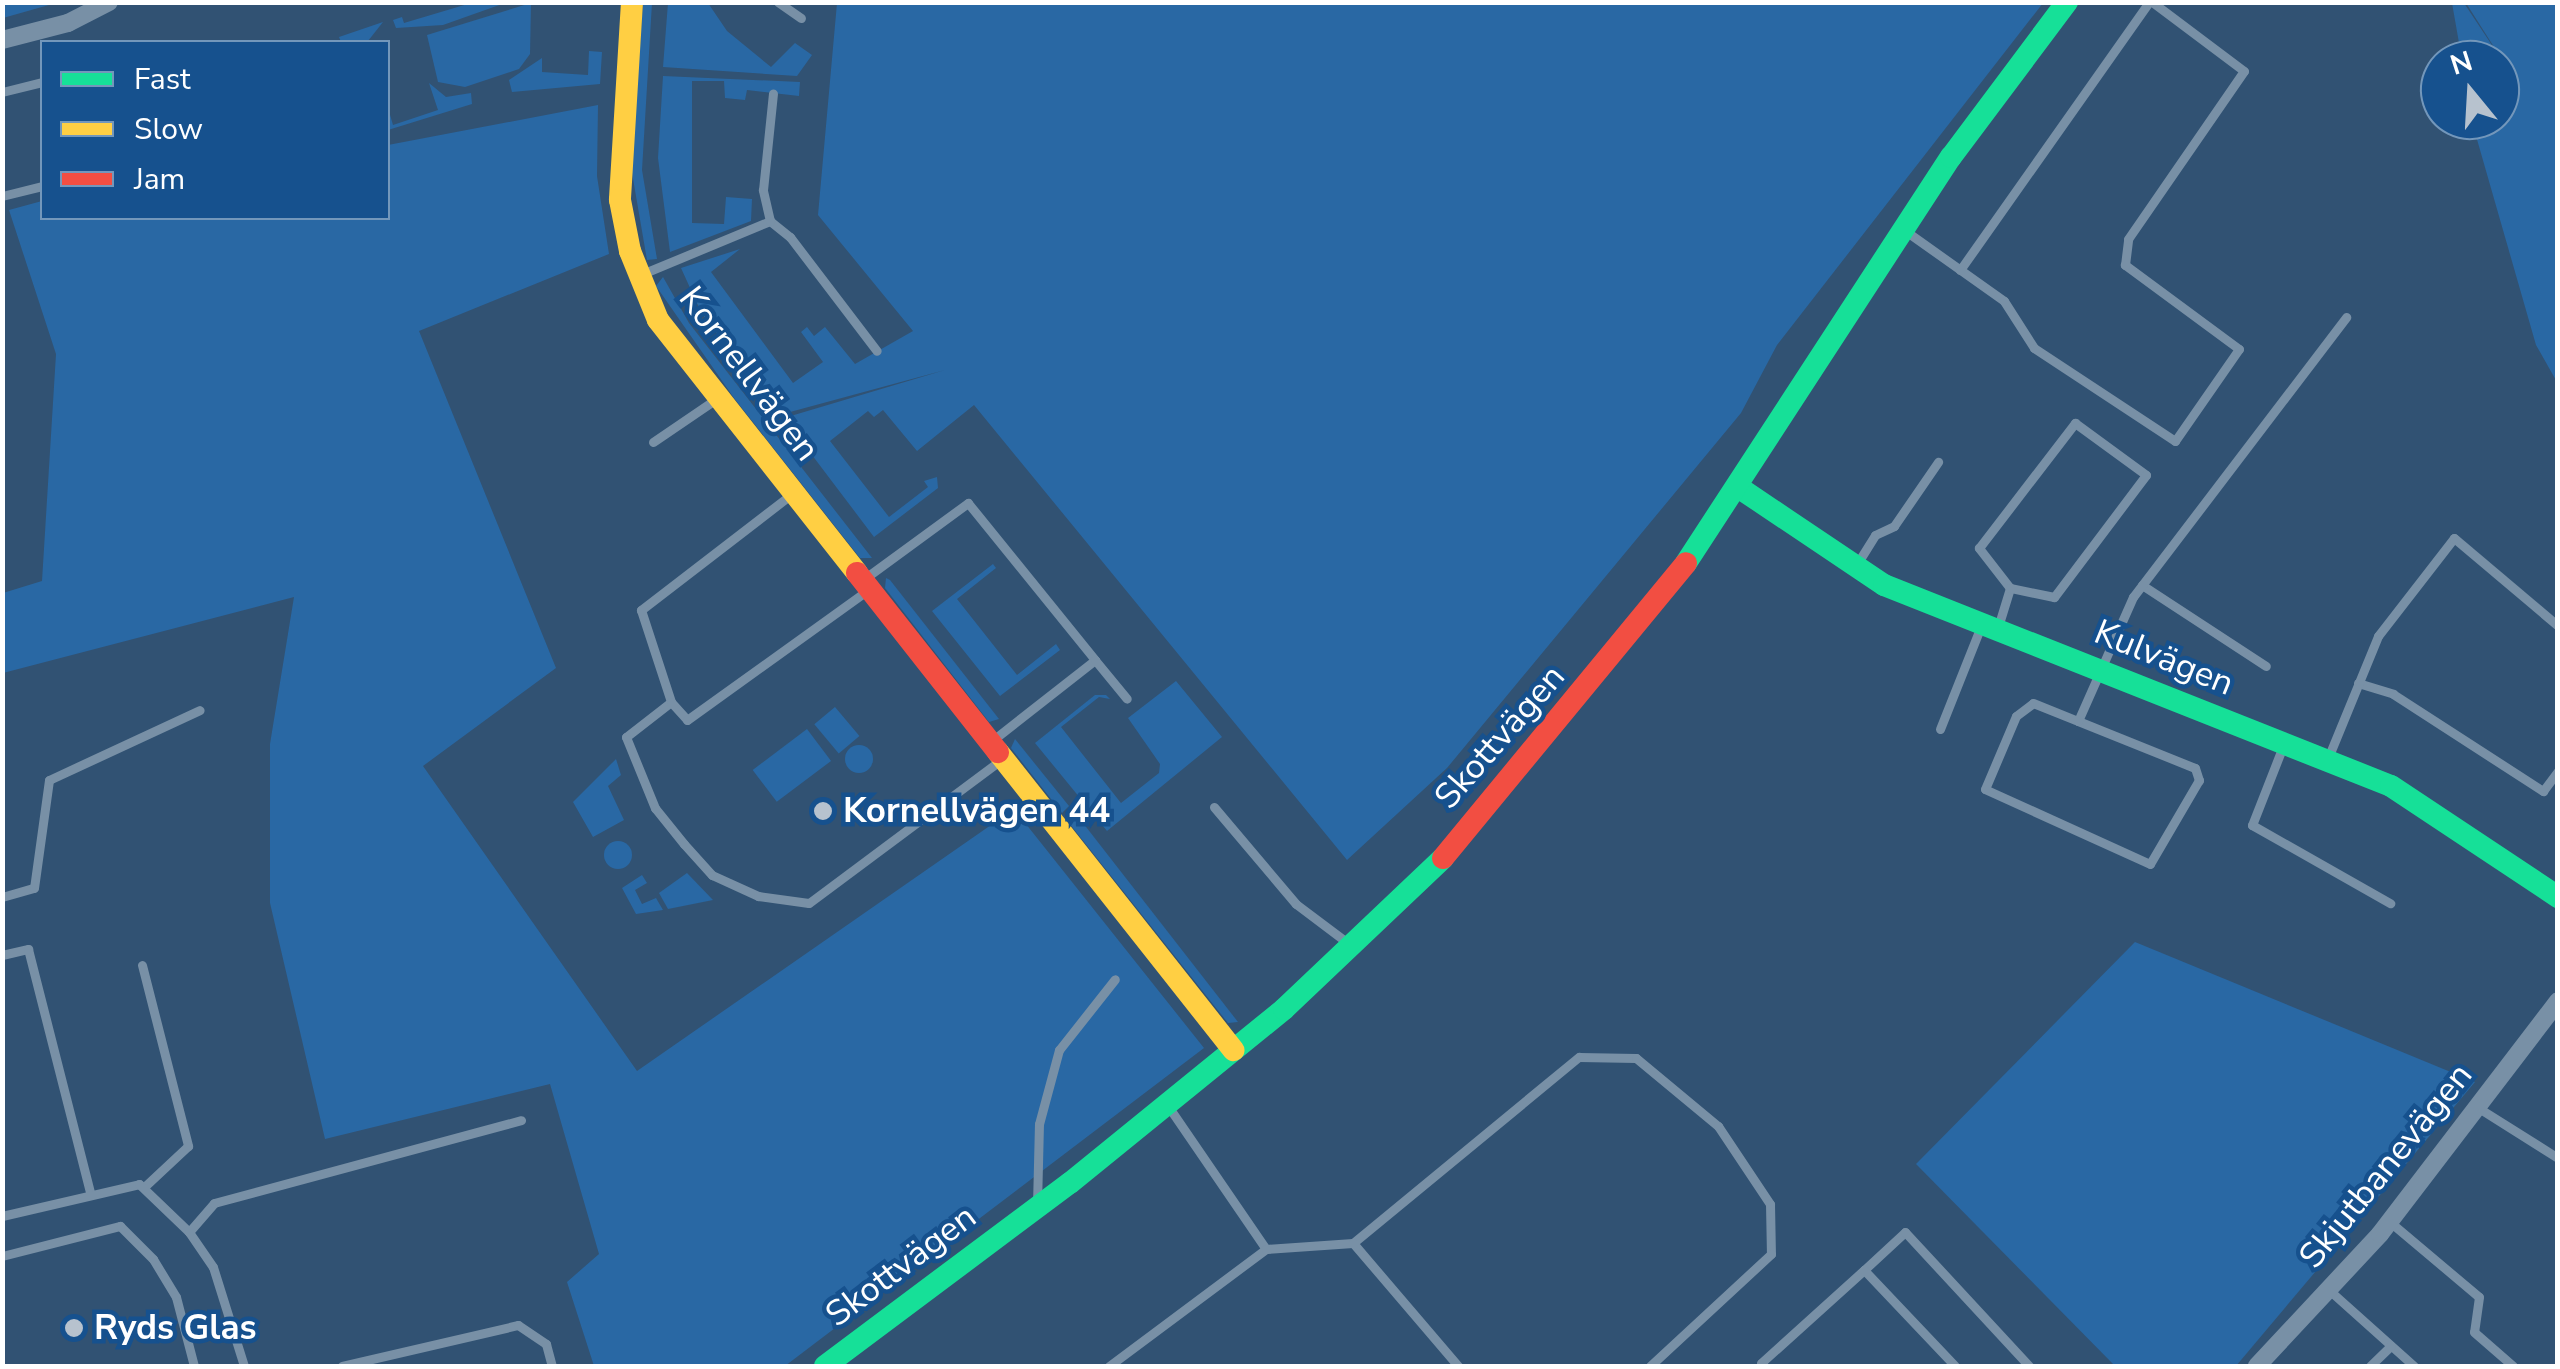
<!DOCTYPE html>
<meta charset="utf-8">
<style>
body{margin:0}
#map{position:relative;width:2560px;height:1369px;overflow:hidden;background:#315273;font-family:"Nunito Sans",sans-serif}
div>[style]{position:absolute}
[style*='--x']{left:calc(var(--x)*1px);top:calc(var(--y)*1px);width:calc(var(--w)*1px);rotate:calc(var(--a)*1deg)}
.green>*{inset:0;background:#2968a4;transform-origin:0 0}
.round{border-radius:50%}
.lane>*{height:9px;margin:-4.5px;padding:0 4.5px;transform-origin:4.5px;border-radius:4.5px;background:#7890a6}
.street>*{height:18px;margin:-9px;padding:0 9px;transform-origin:9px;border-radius:9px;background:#7890a6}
.fast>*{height:22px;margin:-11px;padding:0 11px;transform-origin:11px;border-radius:11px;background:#16e098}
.slow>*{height:22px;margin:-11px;padding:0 11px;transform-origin:11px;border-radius:11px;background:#ffcf43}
.jam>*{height:22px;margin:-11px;padding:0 11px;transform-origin:11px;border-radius:11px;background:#f24e42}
.dots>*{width:28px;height:28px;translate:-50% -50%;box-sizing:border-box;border:5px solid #16518e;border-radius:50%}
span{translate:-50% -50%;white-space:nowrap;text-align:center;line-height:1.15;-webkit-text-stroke:9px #16518e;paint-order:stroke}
.street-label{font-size:35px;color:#fff}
.poi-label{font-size:35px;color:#fff;font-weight:700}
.left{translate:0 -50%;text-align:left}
.frame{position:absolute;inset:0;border:5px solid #fff;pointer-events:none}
.legend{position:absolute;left:40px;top:40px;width:350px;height:180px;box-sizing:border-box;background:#16518e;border:2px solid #7397bb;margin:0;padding:12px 18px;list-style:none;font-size:30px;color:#fff}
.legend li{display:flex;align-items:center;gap:20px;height:50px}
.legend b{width:50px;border:2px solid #7397bb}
.north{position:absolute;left:2420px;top:40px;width:100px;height:100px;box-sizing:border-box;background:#16518e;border:2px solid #7397bb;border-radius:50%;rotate:342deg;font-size:28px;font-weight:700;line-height:40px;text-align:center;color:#fff}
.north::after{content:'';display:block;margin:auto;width:35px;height:45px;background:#b7c2ce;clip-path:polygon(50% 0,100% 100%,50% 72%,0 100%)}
</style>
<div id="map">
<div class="green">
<div style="clip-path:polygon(3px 2px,56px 2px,56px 3px,3px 18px)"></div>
<div style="clip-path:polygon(471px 3px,505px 3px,443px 25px,396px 28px,393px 20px,402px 17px,404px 23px)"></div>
<div style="clip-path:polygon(531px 3px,530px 54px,519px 69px,465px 87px,438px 82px,427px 35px)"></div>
<div style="clip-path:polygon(643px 3px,652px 3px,642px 170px,657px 259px,647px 260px,631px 167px)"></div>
<div style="clip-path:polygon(668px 3px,708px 3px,727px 31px,771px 67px,795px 43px,812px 55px,797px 76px,663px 67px)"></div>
<div style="clip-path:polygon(837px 3px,2043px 3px,1777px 345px,1741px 413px,1447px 768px,1347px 860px,974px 405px,917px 451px,883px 410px,874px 417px,868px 411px,830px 441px,889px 517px,928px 487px,924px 481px,937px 477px,938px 488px,874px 537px,784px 418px,945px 370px,779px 415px,701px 312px,681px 268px,740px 249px,711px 272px,793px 383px,823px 362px,801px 332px,807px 327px,814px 336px,825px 327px,855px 364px,913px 331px,818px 215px)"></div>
<div style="clip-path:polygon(2452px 3px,2464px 3px,2515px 80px,2466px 3px,2557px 3px,2557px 382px,2536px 345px,2472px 122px,2500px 120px,2500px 60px,2462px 60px)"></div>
<div style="clip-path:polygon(383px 22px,368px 41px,341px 42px,339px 37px)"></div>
<div style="clip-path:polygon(589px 51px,602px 52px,600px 84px,512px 92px,509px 80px,542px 58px,542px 72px,588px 75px)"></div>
<div style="clip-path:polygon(663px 76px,800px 82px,799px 96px,747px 90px,745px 100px,725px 98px,724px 81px,692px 81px,692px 223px,724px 224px,726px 197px,752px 199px,751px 221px,670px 252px,658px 158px)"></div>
<div style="clip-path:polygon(429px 83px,446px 97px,471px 93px,472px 104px,388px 130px,388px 108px,393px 125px,438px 110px)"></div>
<div style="clip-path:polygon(598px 105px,597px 176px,609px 254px,419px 331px,556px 668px,423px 766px,637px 1071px,1014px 809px,1204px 1048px,785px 1366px,594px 1366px,567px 1282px,599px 1254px,550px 1084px,325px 1139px,270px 903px,270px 744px,294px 597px,3px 673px,3px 593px,42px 581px,56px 354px,9px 210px,42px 201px,42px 218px,388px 218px,388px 145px)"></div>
<div style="clip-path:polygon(663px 277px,689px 323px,872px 558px,860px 558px,734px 398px,656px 286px)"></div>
<div style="clip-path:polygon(993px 564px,996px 568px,957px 599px,1017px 675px,1056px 644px,1060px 650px,1000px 696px,932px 611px)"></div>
<div style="clip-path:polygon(886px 578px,890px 580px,999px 719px,989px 722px,885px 588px)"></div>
<div style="clip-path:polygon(1176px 681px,1222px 737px,1107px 831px,1035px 743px,1095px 695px,1106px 695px,1110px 699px,1099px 697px,1061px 727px,1121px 803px,1159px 773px,1160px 764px,1128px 718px)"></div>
<div style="left:835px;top:707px;width:38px;height:27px;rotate:50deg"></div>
<div style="left:807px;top:729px;width:40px;height:68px;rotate:53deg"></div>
<div style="clip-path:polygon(1015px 739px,1069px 806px,1062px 813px,1011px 748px)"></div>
<div class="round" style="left:845px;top:745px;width:28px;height:28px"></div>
<div style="clip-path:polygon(616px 759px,621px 775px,608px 786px,624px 820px,593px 837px,573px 802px)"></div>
<div style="clip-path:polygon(1076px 816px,1083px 823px,1238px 1022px,1228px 1023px,1069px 823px)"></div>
<div class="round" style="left:604px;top:841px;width:28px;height:28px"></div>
<div style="clip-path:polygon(687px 873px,713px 900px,668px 909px,659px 893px)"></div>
<div style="clip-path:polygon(642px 875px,647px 883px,635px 890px,642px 904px,656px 898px,663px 910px,636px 914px,622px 888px)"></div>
<div style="clip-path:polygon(2135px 942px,2475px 1082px,2236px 1366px,2115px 1366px,1916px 1164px)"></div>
</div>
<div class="lane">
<div style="--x:778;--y:2;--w:28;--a:35"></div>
<div style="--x:2;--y:92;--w:41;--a:-14"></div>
<div style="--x:2;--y:196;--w:41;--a:-14"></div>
<div style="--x:770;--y:221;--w:26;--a:39"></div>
<div style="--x:790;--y:237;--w:143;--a:52.7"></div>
<div style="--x:1907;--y:232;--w:119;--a:35.4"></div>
<div style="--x:2004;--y:301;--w:56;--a:57.4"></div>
<div style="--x:2034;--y:348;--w:169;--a:33.4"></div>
<div style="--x:2175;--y:441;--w:112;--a:-55.2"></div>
<div style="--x:2239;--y:349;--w:142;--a:-143.6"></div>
<div style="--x:2125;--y:265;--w:26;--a:-83"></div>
<div style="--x:2128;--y:239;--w:204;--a:-55.4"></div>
<div style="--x:2244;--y:71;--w:115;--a:-143.1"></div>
<div style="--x:1960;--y:270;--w:328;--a:-54.8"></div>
<div style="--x:642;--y:274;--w:139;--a:-22.5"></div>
<div style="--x:770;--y:221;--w:32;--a:-103"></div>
<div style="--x:763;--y:190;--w:97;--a:-84.1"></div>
<div style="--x:653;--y:442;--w:76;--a:-34.3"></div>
<div style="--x:793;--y:493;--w:192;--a:142.4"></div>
<div style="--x:641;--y:610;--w:97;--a:71.9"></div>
<div style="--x:671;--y:702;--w:57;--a:142.1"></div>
<div style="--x:626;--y:737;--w:77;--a:67.8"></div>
<div style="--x:655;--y:808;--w:46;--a:51.1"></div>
<div style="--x:684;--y:844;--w:42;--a:47.9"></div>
<div style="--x:712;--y:875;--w:51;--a:24.5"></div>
<div style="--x:758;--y:896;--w:51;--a:7.8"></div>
<div style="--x:809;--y:903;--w:239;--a:-36.7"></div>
<div style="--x:1857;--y:564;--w:34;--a:-58"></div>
<div style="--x:1875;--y:535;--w:21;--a:-25"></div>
<div style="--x:1894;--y:526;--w:78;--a:-55.5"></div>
<div style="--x:864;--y:579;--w:129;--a:-36.2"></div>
<div style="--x:968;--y:503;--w:202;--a:51"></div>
<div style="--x:1095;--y:660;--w:130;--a:141.9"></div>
<div style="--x:2142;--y:585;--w:148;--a:33.2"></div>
<div style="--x:1998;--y:627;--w:41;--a:-72.9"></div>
<div style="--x:2010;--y:588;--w:51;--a:-127.8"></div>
<div style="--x:1979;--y:548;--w:158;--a:-52.5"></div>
<div style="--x:2075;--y:423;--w:88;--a:36.2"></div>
<div style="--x:2146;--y:475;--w:153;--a:127"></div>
<div style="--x:2054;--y:597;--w:45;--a:-168.4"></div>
<div style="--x:1095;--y:660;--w:50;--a:50.6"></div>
<div style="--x:2358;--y:683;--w:37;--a:17"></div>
<div style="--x:2393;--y:694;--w:179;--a:32.9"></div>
<div style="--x:2543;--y:791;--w:25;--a:-53"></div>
<div style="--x:671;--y:702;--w:24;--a:48"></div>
<div style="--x:687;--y:720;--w:223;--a:-35.7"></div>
<div style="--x:2078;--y:721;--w:126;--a:21.9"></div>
<div style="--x:2195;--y:768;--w:13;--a:72"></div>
<div style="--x:2199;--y:780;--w:97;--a:120.3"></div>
<div style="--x:2150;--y:864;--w:181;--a:-155.6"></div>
<div style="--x:1985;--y:789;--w:79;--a:-67"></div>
<div style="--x:2016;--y:716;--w:21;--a:-37"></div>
<div style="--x:2033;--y:703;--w:48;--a:21.8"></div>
<div style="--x:2078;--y:721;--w:136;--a:-66.1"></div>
<div style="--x:2133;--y:597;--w:352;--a:-52.7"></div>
<div style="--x:1940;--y:729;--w:111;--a:-68.3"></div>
<div style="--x:2283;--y:746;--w:85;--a:111.4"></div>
<div style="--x:2252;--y:825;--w:159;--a:29.5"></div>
<div style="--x:2328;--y:758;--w:132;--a:-67.7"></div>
<div style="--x:2378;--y:636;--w:124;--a:-52.2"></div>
<div style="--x:2454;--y:538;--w:136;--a:40.2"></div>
<div style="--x:1214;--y:807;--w:127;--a:49.8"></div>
<div style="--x:1296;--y:904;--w:65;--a:36.9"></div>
<div style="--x:2;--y:897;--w:33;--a:-16"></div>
<div style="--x:34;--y:888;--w:109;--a:-82.1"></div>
<div style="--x:49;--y:780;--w:166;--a:-24.9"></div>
<div style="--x:2;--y:955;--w:27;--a:-13"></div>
<div style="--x:28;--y:949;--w:251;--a:75.7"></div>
<div style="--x:142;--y:965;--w:187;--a:75.7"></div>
<div style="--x:188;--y:1146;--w:60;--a:137"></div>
<div style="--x:1168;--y:1106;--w:173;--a:55.6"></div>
<div style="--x:2477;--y:1107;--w:96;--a:32.2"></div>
<div style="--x:1037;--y:1205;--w:81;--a:-88.6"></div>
<div style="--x:1039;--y:1124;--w:77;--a:-74.9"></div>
<div style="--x:1059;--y:1050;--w:90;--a:-51.7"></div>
<div style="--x:2;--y:1216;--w:141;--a:-13.1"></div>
<div style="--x:139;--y:1184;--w:69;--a:43.8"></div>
<div style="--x:189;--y:1232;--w:42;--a:55.6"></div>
<div style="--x:213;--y:1267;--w:104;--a:72.6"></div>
<div style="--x:2390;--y:1222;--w:116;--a:40.1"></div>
<div style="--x:2479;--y:1297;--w:35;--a:98"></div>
<div style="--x:2474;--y:1332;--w:52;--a:41.1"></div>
<div style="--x:189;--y:1232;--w:38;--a:-49"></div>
<div style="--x:214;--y:1203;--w:318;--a:-15.1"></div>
<div style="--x:1353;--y:1243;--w:293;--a:-39.5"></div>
<div style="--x:1579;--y:1057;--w:57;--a:1"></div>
<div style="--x:1636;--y:1058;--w:107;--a:39.7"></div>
<div style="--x:1718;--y:1126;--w:94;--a:56.3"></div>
<div style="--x:1770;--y:1204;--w:50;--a:88.9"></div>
<div style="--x:1771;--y:1254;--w:165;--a:137.2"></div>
<div style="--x:2;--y:1256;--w:122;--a:-14.3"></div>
<div style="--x:120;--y:1226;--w:47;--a:45"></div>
<div style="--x:153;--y:1259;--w:44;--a:58.8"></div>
<div style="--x:176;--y:1297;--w:71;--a:75.4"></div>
<div style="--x:1864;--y:1270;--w:56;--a:-42.8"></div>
<div style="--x:1905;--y:1232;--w:183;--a:47.2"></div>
<div style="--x:2329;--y:1290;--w:114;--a:41.8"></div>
<div style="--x:342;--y:1366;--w:181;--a:-13.1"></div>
<div style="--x:518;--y:1325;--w:34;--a:34"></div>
<div style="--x:546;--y:1344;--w:23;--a:75"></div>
<div style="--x:1109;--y:1366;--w:196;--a:-36.7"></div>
<div style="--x:1266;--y:1249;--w:87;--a:-3.9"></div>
<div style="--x:1353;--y:1243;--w:162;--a:49.5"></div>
<div style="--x:1764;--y:1366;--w:4;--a:-135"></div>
<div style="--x:1761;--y:1363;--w:139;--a:-42.1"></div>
<div style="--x:1864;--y:1270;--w:132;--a:46.5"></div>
<div style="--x:2370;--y:1366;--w:29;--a:-44"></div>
</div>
<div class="street">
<div style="--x:2;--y:40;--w:68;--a:-14.4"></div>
<div style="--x:68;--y:23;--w:46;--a:-27.1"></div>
<div style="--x:2257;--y:1366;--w:180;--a:-47"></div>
<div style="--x:2380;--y:1234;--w:293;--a:-52.6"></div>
</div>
<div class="fast">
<div style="--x:1741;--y:489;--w:172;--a:33.9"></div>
<div style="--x:1884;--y:585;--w:545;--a:21.63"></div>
<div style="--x:2391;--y:786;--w:201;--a:33.6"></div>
<div style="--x:1686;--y:563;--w:485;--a:-56.9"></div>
<div style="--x:1951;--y:157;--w:194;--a:-53.2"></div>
<div style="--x:825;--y:1366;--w:306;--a:-36.8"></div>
<div style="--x:1070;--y:1183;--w:276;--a:-39.1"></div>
<div style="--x:1284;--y:1009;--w:219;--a:-43.5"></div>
</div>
<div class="slow">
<div style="--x:632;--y:2;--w:198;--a:93.5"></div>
<div style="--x:620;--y:200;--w:52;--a:78.9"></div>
<div style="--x:630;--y:251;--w:74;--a:67.9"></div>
<div style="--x:658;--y:320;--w:322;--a:51.8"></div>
<div style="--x:998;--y:752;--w:380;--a:51.7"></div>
</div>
<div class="jam">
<div style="--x:857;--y:573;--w:228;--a:51.8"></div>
<div style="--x:1443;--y:858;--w:382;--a:-50.5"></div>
</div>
<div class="dots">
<div style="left:823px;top:811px;background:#b7c2ce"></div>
<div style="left:74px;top:1328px;background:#b7c2ce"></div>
</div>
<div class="street-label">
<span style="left:749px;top:374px;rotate:53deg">Kornellvägen</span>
<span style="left:2164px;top:658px;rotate:22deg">Kulvägen</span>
<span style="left:1500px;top:737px;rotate:-49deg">Skottvägen</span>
<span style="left:2386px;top:1166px;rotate:-51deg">Skjutbanevägen</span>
<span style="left:901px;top:1266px;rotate:-37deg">Skottvägen</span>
</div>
<div class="poi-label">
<span class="left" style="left:843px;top:811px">Kornellvägen 44</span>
<span class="left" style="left:94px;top:1328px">Ryds Glas</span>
</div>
<div class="frame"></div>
<ul class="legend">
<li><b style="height:12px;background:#16e098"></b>Fast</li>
<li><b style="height:12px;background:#ffcf43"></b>Slow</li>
<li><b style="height:12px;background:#f24e42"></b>Jam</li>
</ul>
<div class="north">N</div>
</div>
